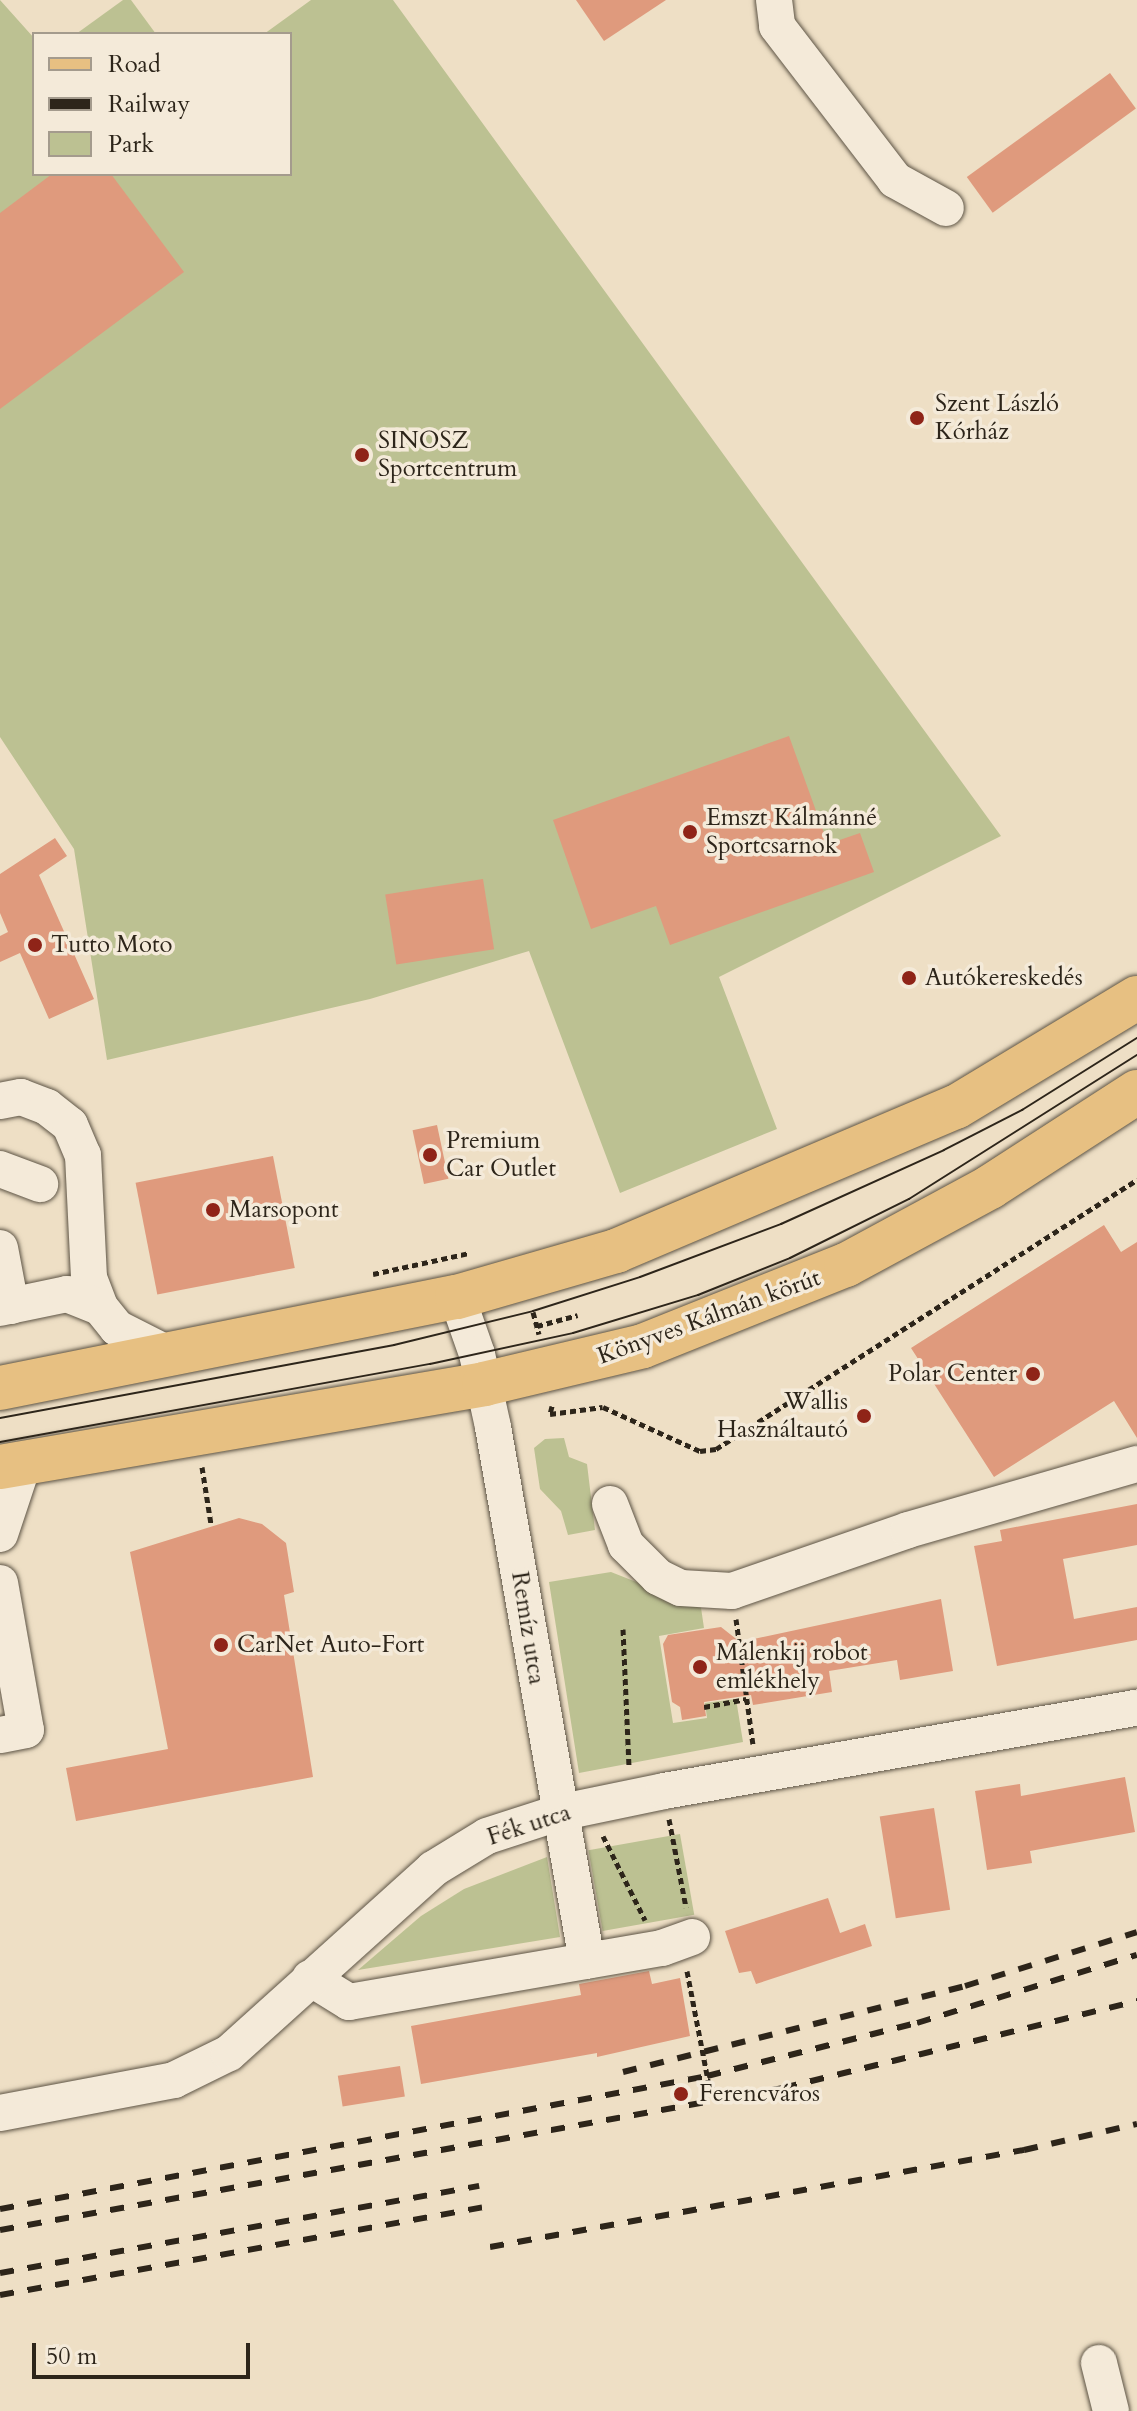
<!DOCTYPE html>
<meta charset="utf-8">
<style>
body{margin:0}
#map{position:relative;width:1137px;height:2411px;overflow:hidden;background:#eedfc5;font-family:Cardo,serif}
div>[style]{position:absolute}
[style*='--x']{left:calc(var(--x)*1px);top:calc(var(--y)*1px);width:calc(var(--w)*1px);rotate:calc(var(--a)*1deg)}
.green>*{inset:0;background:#bcc192;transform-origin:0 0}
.building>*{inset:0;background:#df9a7d;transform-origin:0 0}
.path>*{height:5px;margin-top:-2.5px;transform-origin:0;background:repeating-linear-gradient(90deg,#2d251a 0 6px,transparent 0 10px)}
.roads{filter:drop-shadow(0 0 2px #5d5445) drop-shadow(0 0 2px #5d5445)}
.minor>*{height:36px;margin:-18px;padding:0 18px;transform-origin:18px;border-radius:18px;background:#f4ead9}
.major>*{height:44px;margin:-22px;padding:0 22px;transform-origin:22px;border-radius:22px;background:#e7c082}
.tram>*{height:2px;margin:-1px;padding:0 1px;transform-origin:1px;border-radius:1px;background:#2d251a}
.rail>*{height:6px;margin-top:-3px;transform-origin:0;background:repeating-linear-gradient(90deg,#2d251a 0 14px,transparent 0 28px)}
.dots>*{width:22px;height:22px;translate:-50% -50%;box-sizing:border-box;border:4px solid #f4ead9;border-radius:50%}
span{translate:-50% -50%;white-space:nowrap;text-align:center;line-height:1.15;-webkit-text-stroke:7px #f4ead9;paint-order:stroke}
.poi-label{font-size:24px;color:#2d251a}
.left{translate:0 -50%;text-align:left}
.right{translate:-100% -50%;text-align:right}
.street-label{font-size:24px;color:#2d251a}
.legend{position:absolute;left:32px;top:32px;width:260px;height:144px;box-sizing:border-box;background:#f4ead9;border:2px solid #a49b8d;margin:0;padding:10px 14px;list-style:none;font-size:24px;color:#2d251a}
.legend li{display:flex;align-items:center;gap:16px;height:40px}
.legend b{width:40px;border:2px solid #a49b8d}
.scale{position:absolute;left:32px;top:2343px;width:218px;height:36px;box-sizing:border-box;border:4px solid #2d251a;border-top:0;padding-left:10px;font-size:24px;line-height:28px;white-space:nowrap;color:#2d251a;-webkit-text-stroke:6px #f4ead9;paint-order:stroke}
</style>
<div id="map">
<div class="green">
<div style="clip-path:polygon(0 0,34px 38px,34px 174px,290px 174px,290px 34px,264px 34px,311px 0,393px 0,1001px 836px,719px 977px,777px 1129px,620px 1193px,529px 951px,370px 999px,107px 1060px,74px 849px,0 737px)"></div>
<div style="clip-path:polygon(123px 0,131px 0,156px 34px,76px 34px)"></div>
<div style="clip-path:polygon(564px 1438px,569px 1457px,587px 1464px,595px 1530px,568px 1535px,561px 1511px,540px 1489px,534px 1448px,545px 1439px)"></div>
<div style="clip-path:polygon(611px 1572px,654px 1589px,699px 1594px,704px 1628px,659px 1636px,673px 1723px,707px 1718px,705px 1703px,736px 1699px,743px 1742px,579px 1773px,549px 1582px)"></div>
<div style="left:680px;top:1834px;width:82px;height:93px;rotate:80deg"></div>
<div style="clip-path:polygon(547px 1857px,560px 1937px,358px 1970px,421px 1916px,464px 1889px)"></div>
</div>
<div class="building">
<div style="clip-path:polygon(576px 0,666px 0,604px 41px)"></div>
<div style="left:1110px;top:73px;width:44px;height:177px;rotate:54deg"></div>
<div style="clip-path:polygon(52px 174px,111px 174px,184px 272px,0 409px,0 213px)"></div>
<div style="clip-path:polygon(789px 736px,828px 844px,860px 833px,874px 872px,670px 945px,656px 906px,591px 929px,553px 820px)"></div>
<div style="clip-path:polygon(55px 838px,67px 856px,39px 875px,94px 999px,49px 1019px,20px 953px,0 962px,0 936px,8px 932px,0 913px,0 874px)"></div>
<div style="left:483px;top:879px;width:71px;height:99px;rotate:81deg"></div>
<div style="left:437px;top:1125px;width:55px;height:25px;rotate:78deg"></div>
<div style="left:273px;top:1156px;width:114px;height:140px;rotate:79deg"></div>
<div style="clip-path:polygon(1104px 1225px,1121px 1252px,1137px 1242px,1137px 1438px,1114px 1401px,994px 1477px,911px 1348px)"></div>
<div style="clip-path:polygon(1137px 1504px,1137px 1545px,1063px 1559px,1074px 1619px,1137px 1607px,1137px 1640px,997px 1666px,974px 1546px,1002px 1541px,1000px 1530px)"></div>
<div style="clip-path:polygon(239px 1518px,262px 1524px,286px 1543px,294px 1592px,284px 1595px,313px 1777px,76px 1821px,66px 1768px,168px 1749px,130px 1552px)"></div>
<div style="clip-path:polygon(941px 1599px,953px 1671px,900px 1680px,897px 1660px,829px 1671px,832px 1692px,753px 1705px,751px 1695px,704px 1702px,706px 1716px,682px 1720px,680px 1707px,672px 1702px,663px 1644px,668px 1635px,721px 1627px,740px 1642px)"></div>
<div style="clip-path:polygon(1125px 1777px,1135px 1832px,1030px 1851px,1032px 1863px,987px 1870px,975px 1791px,1020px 1784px,1021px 1796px)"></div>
<div style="left:934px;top:1808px;width:103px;height:55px;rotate:81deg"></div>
<div style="clip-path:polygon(828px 1898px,840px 1933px,865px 1924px,872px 1946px,756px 1984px,751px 1971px,739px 1973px,725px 1931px)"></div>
<div style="clip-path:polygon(649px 1971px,652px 1984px,680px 1978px,690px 2036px,597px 2057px,597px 2053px,421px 2084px,411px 2026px,581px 1995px,579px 1984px)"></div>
<div style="left:400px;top:2066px;width:31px;height:63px;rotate:81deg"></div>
</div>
<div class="path">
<div style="--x:373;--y:1274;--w:98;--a:-12.3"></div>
<div style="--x:533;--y:1312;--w:23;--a:75"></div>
<div style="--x:537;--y:1326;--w:42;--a:-15"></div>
<div style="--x:552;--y:1406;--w:8;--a:104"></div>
<div style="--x:550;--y:1414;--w:53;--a:-7.5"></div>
<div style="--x:603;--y:1407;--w:107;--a:24.4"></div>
<div style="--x:700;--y:1451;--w:16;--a:-7"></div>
<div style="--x:716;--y:1449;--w:500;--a:-32.6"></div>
<div style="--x:202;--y:1467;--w:58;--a:81"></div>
<div style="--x:736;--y:1619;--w:126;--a:82.3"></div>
<div style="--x:623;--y:1629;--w:137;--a:87.5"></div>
<div style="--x:704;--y:1707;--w:43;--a:-10.8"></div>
<div style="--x:669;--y:1819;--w:90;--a:79.1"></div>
<div style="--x:603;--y:1836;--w:94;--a:63.4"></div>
<div style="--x:687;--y:1971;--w:121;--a:79.1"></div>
<div style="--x:710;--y:2090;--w:6;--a:-18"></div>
</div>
<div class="roads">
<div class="minor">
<div style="--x:774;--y:0;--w:26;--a:83"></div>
<div style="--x:777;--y:26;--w:194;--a:52.5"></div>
<div style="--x:895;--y:180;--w:58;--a:28.8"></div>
<div style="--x:0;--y:1101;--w:21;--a:-11"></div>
<div style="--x:21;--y:1097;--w:28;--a:21"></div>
<div style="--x:47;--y:1107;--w:29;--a:38"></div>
<div style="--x:70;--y:1125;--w:33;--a:67"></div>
<div style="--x:83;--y:1155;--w:123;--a:87.2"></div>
<div style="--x:89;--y:1278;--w:31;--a:69"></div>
<div style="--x:100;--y:1307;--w:27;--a:51"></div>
<div style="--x:117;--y:1328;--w:57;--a:27"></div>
<div style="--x:0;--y:1169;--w:43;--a:20.6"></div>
<div style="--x:0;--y:1248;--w:59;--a:79.3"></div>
<div style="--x:457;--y:1297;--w:60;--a:70.7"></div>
<div style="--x:477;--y:1354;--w:75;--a:77.6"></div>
<div style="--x:493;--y:1427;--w:542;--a:80.02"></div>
<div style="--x:0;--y:1308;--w:68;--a:-11.8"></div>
<div style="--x:67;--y:1294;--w:35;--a:22"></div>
<div style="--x:610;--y:1504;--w:44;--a:68.7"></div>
<div style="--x:626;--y:1545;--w:45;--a:45"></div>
<div style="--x:658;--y:1577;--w:25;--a:26"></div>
<div style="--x:681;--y:1588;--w:51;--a:3.4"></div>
<div style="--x:732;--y:1591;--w:186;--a:-19.1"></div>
<div style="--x:908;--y:1530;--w:238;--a:-16.1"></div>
<div style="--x:0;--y:1534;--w:76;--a:-71.6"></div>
<div style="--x:0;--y:1583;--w:149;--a:80"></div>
<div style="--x:26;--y:1730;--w:26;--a:169"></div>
<div style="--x:310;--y:1978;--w:46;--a:31.6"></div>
<div style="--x:349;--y:2002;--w:318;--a:-9.8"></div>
<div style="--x:662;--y:1948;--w:32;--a:-20"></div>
<div style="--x:0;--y:2113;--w:177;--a:-10.7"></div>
<div style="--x:174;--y:2080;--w:61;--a:-26.1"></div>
<div style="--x:229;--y:2053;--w:275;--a:-42"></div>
<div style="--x:433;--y:1869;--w:63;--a:-31.4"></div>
<div style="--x:487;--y:1836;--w:75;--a:-17.9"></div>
<div style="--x:558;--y:1813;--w:108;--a:-11.7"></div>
<div style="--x:664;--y:1791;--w:480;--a:-10"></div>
<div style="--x:1099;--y:2363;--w:49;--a:76"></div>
</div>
<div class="major">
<div style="--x:0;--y:1388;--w:466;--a:-11.3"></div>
<div style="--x:457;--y:1297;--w:166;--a:-16.1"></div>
<div style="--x:616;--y:1251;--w:369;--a:-23"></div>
<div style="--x:956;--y:1107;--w:211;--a:-31.1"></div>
<div style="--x:0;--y:1467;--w:491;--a:-9.7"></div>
<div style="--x:484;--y:1384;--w:163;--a:-13.4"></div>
<div style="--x:643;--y:1346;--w:219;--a:-21.8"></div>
<div style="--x:846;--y:1265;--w:164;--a:-28.4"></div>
<div style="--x:990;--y:1187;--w:175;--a:-32.9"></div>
</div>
</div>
<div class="tram">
<div style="--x:0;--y:1418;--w:401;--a:-10.5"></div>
<div style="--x:394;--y:1345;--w:143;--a:-13.7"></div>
<div style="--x:533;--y:1311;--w:112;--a:-17.6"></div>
<div style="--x:640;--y:1277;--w:151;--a:-20.6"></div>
<div style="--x:781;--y:1224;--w:179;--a:-24.4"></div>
<div style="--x:944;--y:1150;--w:88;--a:-27.1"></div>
<div style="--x:1022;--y:1110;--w:136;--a:-32.1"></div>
<div style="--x:0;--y:1442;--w:437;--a:-10.3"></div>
<div style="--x:430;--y:1364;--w:146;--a:-12.2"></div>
<div style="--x:573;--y:1333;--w:131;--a:-16.9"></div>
<div style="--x:698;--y:1295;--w:99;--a:-21.9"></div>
<div style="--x:790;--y:1258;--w:133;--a:-26.4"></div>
<div style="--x:909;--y:1199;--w:270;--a:-32.3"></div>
</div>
<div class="rail">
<div style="--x:623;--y:2072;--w:353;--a:-14.1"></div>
<div style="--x:965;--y:1986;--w:180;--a:-17.4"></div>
<div style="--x:0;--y:2209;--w:719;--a:-10.65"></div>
<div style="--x:707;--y:2076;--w:217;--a:-14.2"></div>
<div style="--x:917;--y:2023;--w:230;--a:-17.2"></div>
<div style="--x:0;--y:2230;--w:796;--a:-10.28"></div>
<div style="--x:783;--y:2088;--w:365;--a:-13.8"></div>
<div style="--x:490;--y:2247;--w:543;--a:-10.3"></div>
<div style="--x:1024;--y:2150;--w:116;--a:-13"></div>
<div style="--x:0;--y:2273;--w:487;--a:-10.3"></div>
<div style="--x:0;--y:2295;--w:490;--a:-10.3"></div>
</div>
<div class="dots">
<div style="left:917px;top:418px;background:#8f2418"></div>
<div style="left:362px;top:455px;background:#8f2418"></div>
<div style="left:690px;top:832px;background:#8f2418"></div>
<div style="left:35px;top:945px;background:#8f2418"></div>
<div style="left:909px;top:978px;background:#8f2418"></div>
<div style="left:430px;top:1155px;background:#8f2418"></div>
<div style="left:213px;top:1210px;background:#8f2418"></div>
<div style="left:1033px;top:1374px;background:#8f2418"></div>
<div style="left:864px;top:1416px;background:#8f2418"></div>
<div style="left:221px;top:1645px;background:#8f2418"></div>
<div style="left:700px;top:1667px;background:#8f2418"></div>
<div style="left:681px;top:2094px;background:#8f2418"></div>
</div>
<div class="poi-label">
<span class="left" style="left:935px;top:418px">Szent László<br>Kórház</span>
<span class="left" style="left:378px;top:455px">SINOSZ<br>Sportcentrum</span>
<span class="left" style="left:706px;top:832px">Emszt Kálmánné<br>Sportcsarnok</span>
<span class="left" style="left:51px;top:945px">Tutto Moto</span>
<span class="left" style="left:925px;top:978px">Autókereskedés</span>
<span class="left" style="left:446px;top:1155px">Premium<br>Car Outlet</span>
<span class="left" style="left:229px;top:1210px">Marsopont</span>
<span class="right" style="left:1017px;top:1374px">Polar Center</span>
<span class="right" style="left:848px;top:1416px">Wallis<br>Használtautó</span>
<span class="left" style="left:237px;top:1645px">CarNet Auto-Fort</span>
<span class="left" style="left:716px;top:1667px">Málenkij robot<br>emlékhely</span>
<span class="left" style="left:699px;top:2094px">Ferencváros</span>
</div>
<div class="street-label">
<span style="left:709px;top:1317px;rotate:-20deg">Könyves Kálmán körút</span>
<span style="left:528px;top:1628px;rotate:81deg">Remíz utca</span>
<span style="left:529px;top:1825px;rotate:-18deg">Fék utca</span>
</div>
<ul class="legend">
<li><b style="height:10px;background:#e7c082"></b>Road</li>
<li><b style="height:10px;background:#2d251a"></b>Railway</li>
<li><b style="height:22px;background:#bcc192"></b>Park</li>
</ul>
<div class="scale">50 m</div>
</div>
